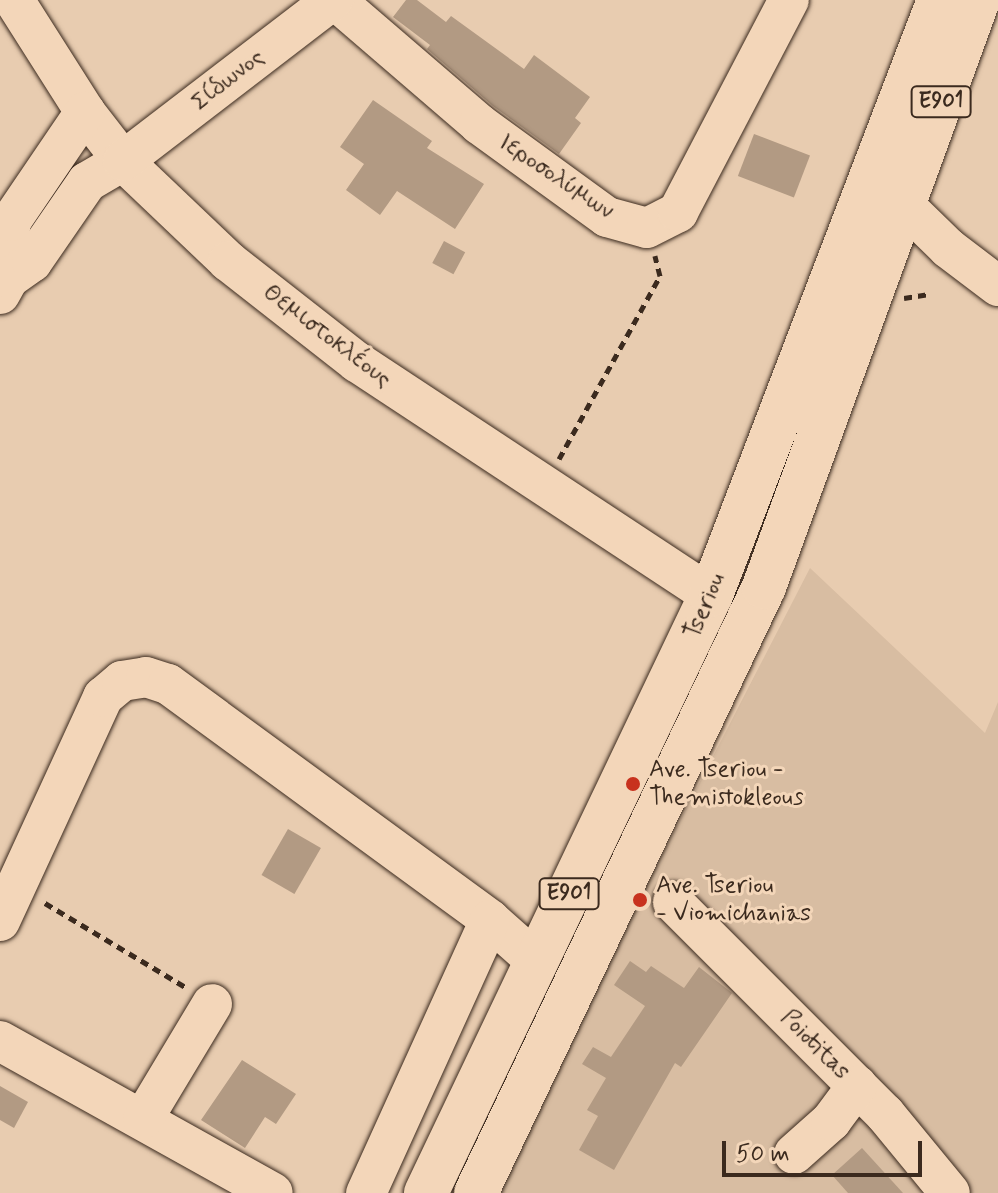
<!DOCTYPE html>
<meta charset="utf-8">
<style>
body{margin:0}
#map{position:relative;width:998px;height:1193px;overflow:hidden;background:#e8ccb0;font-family:Mynerve,sans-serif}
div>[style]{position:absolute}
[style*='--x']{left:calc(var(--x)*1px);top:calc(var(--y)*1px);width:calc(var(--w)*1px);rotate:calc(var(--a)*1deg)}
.built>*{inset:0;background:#d8bda2}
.building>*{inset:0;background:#b29a83;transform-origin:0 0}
.path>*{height:5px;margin-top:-2.5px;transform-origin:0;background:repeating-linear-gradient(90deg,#3b2a1e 0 8px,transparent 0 14px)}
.roads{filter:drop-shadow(0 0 2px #3b2a1e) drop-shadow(0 0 2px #3b2a1e)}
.minor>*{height:40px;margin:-20px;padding:0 20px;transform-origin:20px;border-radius:20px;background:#f3d6b9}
.major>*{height:44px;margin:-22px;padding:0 22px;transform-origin:22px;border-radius:22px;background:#f3d6b9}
.dots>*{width:22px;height:22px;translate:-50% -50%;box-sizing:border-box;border:4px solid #f3d6b9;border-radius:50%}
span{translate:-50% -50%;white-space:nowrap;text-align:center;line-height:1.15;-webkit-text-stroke:6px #f3d6b9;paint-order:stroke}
.shield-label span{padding:2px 6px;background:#f3d6b9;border:2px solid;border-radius:6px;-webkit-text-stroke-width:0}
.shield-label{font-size:22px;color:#3b2a1e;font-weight:700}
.street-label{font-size:24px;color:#3b2a1e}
.poi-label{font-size:24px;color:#3b2a1e}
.left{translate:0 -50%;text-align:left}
.scale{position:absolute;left:722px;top:1141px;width:200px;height:36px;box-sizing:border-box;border:4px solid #3b2a1e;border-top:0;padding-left:10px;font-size:24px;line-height:28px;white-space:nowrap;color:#3b2a1e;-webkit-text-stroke:6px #f3d6b9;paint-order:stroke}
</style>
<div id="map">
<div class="built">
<div style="clip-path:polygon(810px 568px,985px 733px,998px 702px,998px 1193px,493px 1193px,515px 1141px)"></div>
</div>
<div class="building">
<div style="clip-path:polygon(406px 0,417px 0,446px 22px,451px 16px,524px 69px,534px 55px,590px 97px,575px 118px,581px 123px,559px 154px,493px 106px,427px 49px,430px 45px,393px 17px)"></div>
<div style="clip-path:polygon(373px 100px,432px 141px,427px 148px,484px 184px,455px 229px,397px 191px,380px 215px,346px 190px,364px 164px,340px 147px)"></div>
<div style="left:754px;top:134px;width:60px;height:45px;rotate:21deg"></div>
<div style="left:444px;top:241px;width:24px;height:25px;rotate:28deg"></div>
<div style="left:288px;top:829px;width:38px;height:53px;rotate:30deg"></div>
<div style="clip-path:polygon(630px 961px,646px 972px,651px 966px,684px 988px,699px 967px,732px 993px,681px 1067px,675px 1063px,614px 1170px,579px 1150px,598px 1116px,587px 1110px,606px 1078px,582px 1064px,593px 1047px,611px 1057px,645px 1006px,614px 985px)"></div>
<div style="clip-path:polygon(242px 1060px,296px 1094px,276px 1124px,265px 1117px,245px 1148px,201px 1120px)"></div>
<div style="clip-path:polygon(0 1086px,28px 1102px,14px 1128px,0 1120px)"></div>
<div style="clip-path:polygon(862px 1148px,903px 1193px,848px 1193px,832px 1175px)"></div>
</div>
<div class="path">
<div style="--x:904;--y:298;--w:24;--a:-9"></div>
<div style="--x:559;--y:459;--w:209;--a:-61.1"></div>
<div style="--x:660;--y:276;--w:21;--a:-104"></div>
<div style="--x:45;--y:903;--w:165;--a:30.9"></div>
</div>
<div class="roads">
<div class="minor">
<div style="--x:14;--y:0;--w:133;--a:57.6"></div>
<div style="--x:85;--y:112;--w:62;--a:52.2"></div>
<div style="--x:123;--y:161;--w:145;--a:43.6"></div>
<div style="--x:228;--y:261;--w:164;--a:38.1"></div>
<div style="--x:357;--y:362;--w:424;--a:33.4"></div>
<div style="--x:335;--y:0;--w:190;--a:40.7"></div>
<div style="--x:479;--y:124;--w:158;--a:36"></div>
<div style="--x:607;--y:217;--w:41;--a:15.4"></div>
<div style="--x:647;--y:228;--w:35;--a:-27"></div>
<div style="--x:678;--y:212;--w:239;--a:-62.4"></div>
<div style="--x:904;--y:205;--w:62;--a:44.3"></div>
<div style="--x:948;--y:248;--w:63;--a:37.2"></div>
<div style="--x:9;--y:278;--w:31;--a:-94"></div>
<div style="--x:7;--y:247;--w:26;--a:-81"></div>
<div style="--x:11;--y:221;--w:132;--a:-55.8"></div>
<div style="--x:0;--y:294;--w:18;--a:-61"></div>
<div style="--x:9;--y:278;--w:28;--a:-35"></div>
<div style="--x:32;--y:262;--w:97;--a:-55.5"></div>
<div style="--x:87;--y:182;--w:42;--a:-30.3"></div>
<div style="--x:123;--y:161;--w:265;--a:-37.5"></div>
<div style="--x:673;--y:902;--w:300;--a:45"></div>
<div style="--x:885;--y:1114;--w:102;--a:50.6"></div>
<div style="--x:490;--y:920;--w:62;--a:41.7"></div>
<div style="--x:0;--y:921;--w:247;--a:-65.3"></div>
<div style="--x:103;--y:697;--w:25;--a:-40"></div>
<div style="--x:122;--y:681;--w:24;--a:-9"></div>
<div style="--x:146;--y:677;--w:23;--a:18"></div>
<div style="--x:168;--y:684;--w:399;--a:36.2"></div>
<div style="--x:490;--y:920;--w:300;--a:114.4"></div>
<div style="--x:0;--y:1041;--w:312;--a:29.1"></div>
<div style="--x:143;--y:1119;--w:134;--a:-59"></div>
<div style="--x:794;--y:1154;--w:50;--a:-41.7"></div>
<div style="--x:831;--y:1121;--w:44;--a:-53.4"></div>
</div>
<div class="major">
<div style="--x:426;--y:1193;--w:662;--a:-64.52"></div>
<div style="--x:711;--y:595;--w:637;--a:-69.03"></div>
<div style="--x:476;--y:1193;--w:671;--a:-64.58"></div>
<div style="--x:764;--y:587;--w:625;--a:-69.97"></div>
</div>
</div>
<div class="dots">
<div style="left:633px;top:784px;background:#c8321e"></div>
<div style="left:640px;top:900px;background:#c8321e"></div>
</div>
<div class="shield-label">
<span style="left:941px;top:102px">E901</span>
<span style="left:569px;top:894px">E901</span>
</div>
<div class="street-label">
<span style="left:228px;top:80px;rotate:-38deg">Σίδωνος</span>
<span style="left:556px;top:177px;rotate:34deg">Ιεροσολύμων</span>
<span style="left:327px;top:336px;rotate:37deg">Θεμιστοκλέους</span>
<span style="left:705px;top:606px;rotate:-67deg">Tseriou</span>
<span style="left:815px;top:1045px;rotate:45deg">Poiotitas</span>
</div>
<div class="poi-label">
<span class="left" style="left:649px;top:784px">Ave. Tseriou -<br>Themistokleous</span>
<span class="left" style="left:656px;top:900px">Ave. Tseriou<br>- Viomichanias</span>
</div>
<div class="scale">50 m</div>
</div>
